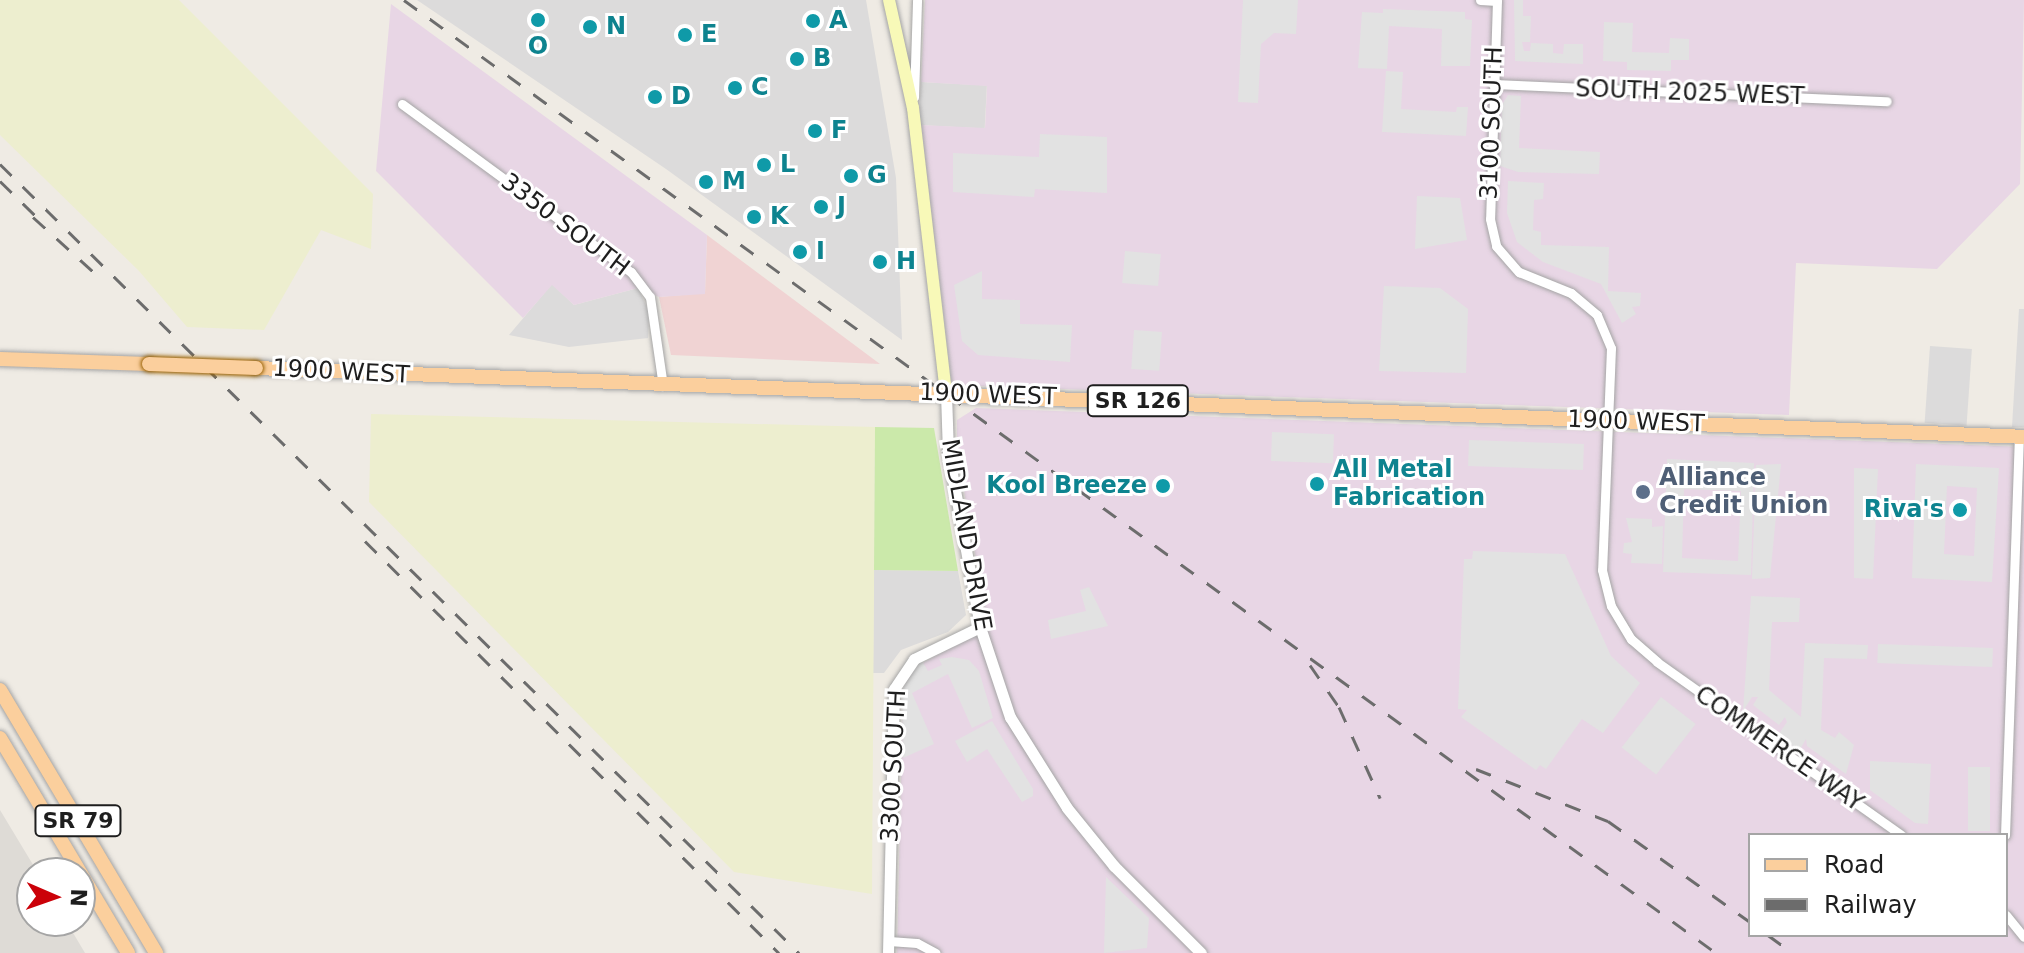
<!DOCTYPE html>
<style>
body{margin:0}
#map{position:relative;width:2024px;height:953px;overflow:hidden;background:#efebe4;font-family:"DejaVu Sans",sans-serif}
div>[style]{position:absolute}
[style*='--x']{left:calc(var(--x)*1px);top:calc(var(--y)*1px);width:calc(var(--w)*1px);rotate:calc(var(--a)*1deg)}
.residential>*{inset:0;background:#dcdbdb;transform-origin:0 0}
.commercial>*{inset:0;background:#f0d3d3}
.industrial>*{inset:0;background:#e8d6e5}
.airport>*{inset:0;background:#dedbd6}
.farmland>*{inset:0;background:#edeecf}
.grass>*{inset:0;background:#cbe9aa}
.parking>*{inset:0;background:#e2e2e2;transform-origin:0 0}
.roads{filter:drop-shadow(0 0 2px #a5a5a5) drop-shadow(0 0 2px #a5a5a5)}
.minor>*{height:9px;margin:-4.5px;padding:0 4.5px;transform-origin:4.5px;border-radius:4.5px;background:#fff}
.tertiary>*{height:11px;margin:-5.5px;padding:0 5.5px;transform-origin:5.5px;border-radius:5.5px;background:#fff}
.secondary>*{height:12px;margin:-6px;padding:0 6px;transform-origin:6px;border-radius:6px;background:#f8f9b8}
.primary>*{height:14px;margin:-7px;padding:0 7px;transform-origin:7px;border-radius:7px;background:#fbcf9d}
.rail>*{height:3px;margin-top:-1.5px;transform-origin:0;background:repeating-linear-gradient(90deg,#6c6c6c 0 16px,transparent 0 32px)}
.bridges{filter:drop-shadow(0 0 2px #986001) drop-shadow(0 0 2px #986001)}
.primary-bridge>*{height:14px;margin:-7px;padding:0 7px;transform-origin:7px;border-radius:7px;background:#fbcf9d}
.dots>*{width:22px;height:22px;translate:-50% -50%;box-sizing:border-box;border:4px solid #fff;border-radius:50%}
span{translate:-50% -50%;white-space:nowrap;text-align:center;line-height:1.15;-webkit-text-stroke:6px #fff;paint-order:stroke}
.shield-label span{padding:2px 6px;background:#fff;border:2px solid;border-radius:6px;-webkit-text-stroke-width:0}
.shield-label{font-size:22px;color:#1e1e1e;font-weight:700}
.culture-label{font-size:24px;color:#0d838f;font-weight:700}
.left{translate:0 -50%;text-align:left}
.right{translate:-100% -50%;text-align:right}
.street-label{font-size:24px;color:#1e1e1e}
.service-label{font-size:24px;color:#4e5e75;font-weight:700}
.legend{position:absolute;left:1748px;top:833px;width:260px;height:104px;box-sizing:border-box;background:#fff;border:2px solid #a5a5a5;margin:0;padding:10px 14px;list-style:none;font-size:24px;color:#1e1e1e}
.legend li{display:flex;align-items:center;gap:16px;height:40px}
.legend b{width:40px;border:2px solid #a5a5a5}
.north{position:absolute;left:16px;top:857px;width:80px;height:80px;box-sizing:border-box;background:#fff;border:2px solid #a5a5a5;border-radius:50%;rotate:92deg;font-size:22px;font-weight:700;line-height:32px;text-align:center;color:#1e1e1e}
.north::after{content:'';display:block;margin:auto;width:28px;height:36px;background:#cb0109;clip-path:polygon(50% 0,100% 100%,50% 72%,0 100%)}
</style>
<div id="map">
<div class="residential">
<div style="clip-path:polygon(417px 0,866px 0,896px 178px,902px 340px,666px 169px)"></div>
<div style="left:921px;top:82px;width:66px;height:43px;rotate:3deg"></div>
<div style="clip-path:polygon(552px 284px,574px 305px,638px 288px,649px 312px,648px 338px,569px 347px,509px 335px)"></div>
<div style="clip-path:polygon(2019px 309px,2024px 309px,2024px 427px,2012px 427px)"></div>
<div style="left:1930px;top:346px;width:42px;height:77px;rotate:4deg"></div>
<div style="clip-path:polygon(874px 570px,958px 571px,966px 615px,948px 632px,901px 650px,884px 673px,873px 673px)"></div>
</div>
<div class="commercial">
<div style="clip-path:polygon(707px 235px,880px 364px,671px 355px,659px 297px,705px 293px)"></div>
</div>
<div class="industrial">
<div style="clip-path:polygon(925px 0,2024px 0,2020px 184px,1937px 269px,1796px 263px,1789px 415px,952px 385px,921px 125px,985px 128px,987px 86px,921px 82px)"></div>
<div style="clip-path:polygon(391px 4px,707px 235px,705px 294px,659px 297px,638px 288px,574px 305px,552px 285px,523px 318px,376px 171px)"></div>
<div style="clip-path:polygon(evenodd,976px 408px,2024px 447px,2024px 953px,897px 953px,903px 689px,915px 667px,988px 628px,957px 451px,957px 420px,976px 408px,1750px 835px,2006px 835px,2006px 935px,1750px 935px,1750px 835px)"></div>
</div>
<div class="airport">
<div style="clip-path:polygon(0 810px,38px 873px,32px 873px,32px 921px,66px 921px,85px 953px,0 953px)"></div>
</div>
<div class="farmland">
<div style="clip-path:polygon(0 0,179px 0,373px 194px,371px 249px,321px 230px,264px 330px,187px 327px,139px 271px,0 135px)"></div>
<div style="clip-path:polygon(371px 414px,875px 427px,872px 894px,734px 872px,369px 502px)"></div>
</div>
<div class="grass">
<div style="clip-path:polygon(875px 427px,934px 428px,958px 571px,874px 570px)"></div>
</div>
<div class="parking">
<div style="clip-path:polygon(1243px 0,1298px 0,1296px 34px,1274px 33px,1261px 44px,1258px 103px,1238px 102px)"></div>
<div style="clip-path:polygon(1514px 0,1523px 0,1523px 16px,1531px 16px,1530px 42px,1522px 42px,1524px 51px,1530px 51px,1531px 43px,1553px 44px,1553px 53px,1563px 54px,1564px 44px,1583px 44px,1583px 64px,1515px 61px)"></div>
<div style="clip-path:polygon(1383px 9px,1465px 12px,1465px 19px,1472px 20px,1470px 66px,1441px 66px,1442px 29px,1389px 26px,1387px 69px,1358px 68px,1362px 12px,1383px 13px)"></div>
<div style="clip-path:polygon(1604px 22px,1633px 23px,1632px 52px,1669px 53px,1670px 38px,1689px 39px,1689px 60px,1671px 60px,1671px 71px,1627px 70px,1627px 62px,1603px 61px)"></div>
<div style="clip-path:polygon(1386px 71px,1403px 72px,1401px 109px,1456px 112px,1457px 107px,1468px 107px,1466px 136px,1382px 132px)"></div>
<div style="clip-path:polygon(1508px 95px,1521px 96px,1519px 148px,1600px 152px,1599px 174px,1518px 172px,1500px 166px,1502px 105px)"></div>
<div style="clip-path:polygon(1040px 134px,1107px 137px,1107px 193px,1035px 189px,1034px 197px,953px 192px,953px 153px,1039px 157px)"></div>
<div style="clip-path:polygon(1508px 181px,1544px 183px,1543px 199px,1534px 200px,1533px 230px,1541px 232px,1541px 245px,1609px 247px,1608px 291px,1641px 293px,1640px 306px,1632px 307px,1636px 314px,1622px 323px,1601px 284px,1543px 262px,1517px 242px,1507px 213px)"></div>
<div style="clip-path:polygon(1417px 196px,1460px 198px,1467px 240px,1415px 249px)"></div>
<div style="left:1125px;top:251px;width:36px;height:32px;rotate:5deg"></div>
<div style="clip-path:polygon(982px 271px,982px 299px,1020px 300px,1020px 324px,1072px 325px,1070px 362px,978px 355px,962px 341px,954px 285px)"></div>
<div style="clip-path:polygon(1384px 286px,1440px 288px,1468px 309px,1466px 373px,1379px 371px)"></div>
<div style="left:1134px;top:330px;width:28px;height:39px;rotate:4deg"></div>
<div style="left:1272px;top:432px;width:62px;height:29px;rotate:2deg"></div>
<div style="left:1469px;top:440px;width:115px;height:26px;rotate:2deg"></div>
<div style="clip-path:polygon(evenodd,1667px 459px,1754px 463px,1751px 575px,1663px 572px,1667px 459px,1684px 489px,1741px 491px,1738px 561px,1682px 558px,1684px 489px)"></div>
<div style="clip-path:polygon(1781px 464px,1770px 578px,1752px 579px,1756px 465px)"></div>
<div style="clip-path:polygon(evenodd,1916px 464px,1999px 468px,1992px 582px,1912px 578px,1916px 464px,1947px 486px,1977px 488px,1974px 556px,1944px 554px,1947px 486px)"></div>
<div style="clip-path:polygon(1854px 468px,1878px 469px,1873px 579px,1854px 578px)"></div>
<div style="clip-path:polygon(1626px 518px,1652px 519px,1652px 527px,1663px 526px,1662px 564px,1631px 563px,1632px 554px,1623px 553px,1624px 543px,1632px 542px)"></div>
<div style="clip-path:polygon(1473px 551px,1565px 554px,1611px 656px,1640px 683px,1603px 733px,1582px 719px,1546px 769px,1540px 765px,1536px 770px,1461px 717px,1467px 710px,1458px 709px,1464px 559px,1472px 559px)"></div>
<div style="clip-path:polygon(1089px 587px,1108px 626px,1051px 639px,1048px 620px,1086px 611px,1080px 590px)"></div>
<div style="clip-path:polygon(1751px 596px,1800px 598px,1799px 622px,1772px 622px,1769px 690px,1801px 717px,1805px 643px,1868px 645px,1867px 659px,1824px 658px,1821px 730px,1835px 738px,1839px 732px,1854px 745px,1846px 774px,1807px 746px,1806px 739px,1799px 751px,1778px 735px,1787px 722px,1785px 717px,1779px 725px,1753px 705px,1758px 697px,1752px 697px,1743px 711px)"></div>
<div style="left:1878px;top:644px;width:115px;height:19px;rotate:2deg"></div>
<div style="clip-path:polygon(952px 657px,969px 660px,979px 671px,993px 718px,972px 728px,948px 674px,912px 693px,934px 744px,903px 758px,902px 690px,921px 659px,928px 671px,942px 665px,939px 659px)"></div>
<div style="left:1661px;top:697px;width:44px;height:64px;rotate:38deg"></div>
<div style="clip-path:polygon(992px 721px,1033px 789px,1033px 796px,1022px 802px,987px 749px,967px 762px,955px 741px)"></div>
<div style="clip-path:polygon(1870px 761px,1931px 764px,1928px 824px,1915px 823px,1870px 790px)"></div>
<div style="left:1968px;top:767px;width:22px;height:64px"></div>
<div style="clip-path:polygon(1106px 877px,1149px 918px,1147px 948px,1104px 953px)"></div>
</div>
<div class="roads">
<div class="minor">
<div style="--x:1480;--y:0;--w:17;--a:3"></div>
<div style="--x:1497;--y:0;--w:219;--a:91.8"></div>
<div style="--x:1490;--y:219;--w:28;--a:77"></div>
<div style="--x:1496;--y:246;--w:35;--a:49"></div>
<div style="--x:1519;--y:272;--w:56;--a:22"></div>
<div style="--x:1571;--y:293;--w:34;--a:40"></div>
<div style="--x:1597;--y:315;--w:36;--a:67"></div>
<div style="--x:1611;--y:348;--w:222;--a:92.3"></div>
<div style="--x:1602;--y:570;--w:37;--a:76"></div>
<div style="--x:1611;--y:606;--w:39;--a:59"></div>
<div style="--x:1631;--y:639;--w:35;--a:41"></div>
<div style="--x:1657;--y:662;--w:299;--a:35.3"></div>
<div style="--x:1493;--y:84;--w:394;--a:2.5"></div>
<div style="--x:914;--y:97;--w:97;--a:-88.2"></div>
<div style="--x:402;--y:104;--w:284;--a:36.3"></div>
<div style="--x:631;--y:272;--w:31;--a:53"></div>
<div style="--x:650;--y:297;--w:90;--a:81.7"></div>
<div style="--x:2005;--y:835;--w:398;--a:-88"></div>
<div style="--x:2006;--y:915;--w:28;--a:51"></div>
<div style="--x:889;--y:941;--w:28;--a:4"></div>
<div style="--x:917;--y:943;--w:21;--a:28"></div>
</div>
<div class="tertiary">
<div style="--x:946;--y:393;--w:59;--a:88.1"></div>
<div style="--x:948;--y:452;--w:178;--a:79.6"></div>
<div style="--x:980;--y:627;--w:95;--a:71.6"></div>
<div style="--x:1010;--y:717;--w:107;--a:57.9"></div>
<div style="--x:1067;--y:808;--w:75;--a:51"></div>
<div style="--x:1114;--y:866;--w:123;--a:45"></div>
<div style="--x:888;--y:953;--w:264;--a:-88.7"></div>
<div style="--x:894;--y:689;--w:36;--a:-56"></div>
<div style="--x:914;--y:659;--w:73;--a:-25.9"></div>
</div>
<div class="secondary">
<div style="--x:889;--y:0;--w:111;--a:77.5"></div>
<div style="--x:913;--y:108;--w:287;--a:83.4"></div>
</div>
<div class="primary">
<div style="--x:0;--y:359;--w:149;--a:1.9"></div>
<div style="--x:256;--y:368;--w:1769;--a:2.23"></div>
<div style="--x:0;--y:690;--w:306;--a:59.3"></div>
<div style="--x:0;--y:738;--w:250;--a:59.2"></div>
</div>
</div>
<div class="rail">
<div style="--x:404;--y:0;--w:1622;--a:35.99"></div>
<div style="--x:0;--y:164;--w:1123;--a:44.64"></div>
<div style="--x:0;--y:181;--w:57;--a:44.3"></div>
<div style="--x:33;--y:217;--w:88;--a:42.2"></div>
<div style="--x:365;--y:541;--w:584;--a:44.86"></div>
<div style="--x:1310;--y:665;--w:51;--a:55.4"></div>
<div style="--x:1339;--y:707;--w:100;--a:65.7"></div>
<div style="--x:1476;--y:769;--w:142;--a:21.5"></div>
<div style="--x:1608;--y:821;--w:174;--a:35.4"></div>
<div style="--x:1768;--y:935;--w:31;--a:36"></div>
</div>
<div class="bridges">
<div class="primary-bridge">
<div style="--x:149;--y:364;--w:107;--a:2.1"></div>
</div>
</div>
<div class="dots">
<div style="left:538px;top:20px;background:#0f9aa8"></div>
<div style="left:813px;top:21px;background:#0f9aa8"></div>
<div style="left:590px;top:27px;background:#0f9aa8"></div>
<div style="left:685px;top:35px;background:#0f9aa8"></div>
<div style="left:797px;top:59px;background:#0f9aa8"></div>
<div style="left:735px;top:88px;background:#0f9aa8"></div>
<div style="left:655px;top:97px;background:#0f9aa8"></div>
<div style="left:815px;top:131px;background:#0f9aa8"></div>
<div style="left:764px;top:165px;background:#0f9aa8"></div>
<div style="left:851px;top:176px;background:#0f9aa8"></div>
<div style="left:706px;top:182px;background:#0f9aa8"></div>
<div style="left:821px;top:207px;background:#0f9aa8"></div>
<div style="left:754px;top:217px;background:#0f9aa8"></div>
<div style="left:800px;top:252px;background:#0f9aa8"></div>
<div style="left:880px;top:262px;background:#0f9aa8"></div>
<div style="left:1317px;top:484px;background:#0f9aa8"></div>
<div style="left:1163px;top:486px;background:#0f9aa8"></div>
<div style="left:1643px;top:492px;background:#5c6f8a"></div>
<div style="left:1960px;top:510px;background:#0f9aa8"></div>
</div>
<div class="shield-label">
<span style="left:1138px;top:401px">SR 126</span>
<span style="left:78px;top:821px">SR 79</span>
</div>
<div class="culture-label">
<span class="left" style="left:829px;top:21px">A</span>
<span class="left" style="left:606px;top:27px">N</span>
<span class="left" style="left:701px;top:35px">E</span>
<span style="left:538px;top:47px">O</span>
<span class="left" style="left:813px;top:59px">B</span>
<span class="left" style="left:751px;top:88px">C</span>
<span class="left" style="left:671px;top:97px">D</span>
<span class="left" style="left:831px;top:131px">F</span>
<span class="left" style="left:780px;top:165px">L</span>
<span class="left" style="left:867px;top:176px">G</span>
<span class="left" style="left:722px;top:182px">M</span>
<span class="left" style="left:837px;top:207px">J</span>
<span class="left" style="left:770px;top:217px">K</span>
<span class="left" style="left:816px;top:252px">I</span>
<span class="left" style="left:896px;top:262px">H</span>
<span class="left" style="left:1333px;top:484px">All Metal<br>Fabrication</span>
<span class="right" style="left:1147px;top:486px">Kool Breeze</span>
<span class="right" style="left:1944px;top:510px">Riva's</span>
</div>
<div class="street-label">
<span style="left:1690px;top:93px;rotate:2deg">SOUTH 2025 WEST</span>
<span style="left:1492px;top:123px;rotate:-88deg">3100 SOUTH</span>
<span style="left:565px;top:225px;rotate:37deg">3350 SOUTH</span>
<span style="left:341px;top:372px;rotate:3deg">1900 WEST</span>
<span style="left:988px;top:395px;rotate:2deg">1900 WEST</span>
<span style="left:1636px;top:422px;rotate:2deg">1900 WEST</span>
<span style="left:966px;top:535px;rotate:80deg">MIDLAND DRIVE</span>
<span style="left:1779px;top:749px;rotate:35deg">COMMERCE WAY</span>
<span style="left:894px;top:766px;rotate:-87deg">3300 SOUTH</span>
</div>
<div class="service-label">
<span class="left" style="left:1659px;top:492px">Alliance<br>Credit Union</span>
</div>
<ul class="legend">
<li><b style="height:10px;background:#fbcf9d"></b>Road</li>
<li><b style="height:10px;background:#6c6c6c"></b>Railway</li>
</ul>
<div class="north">N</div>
</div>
